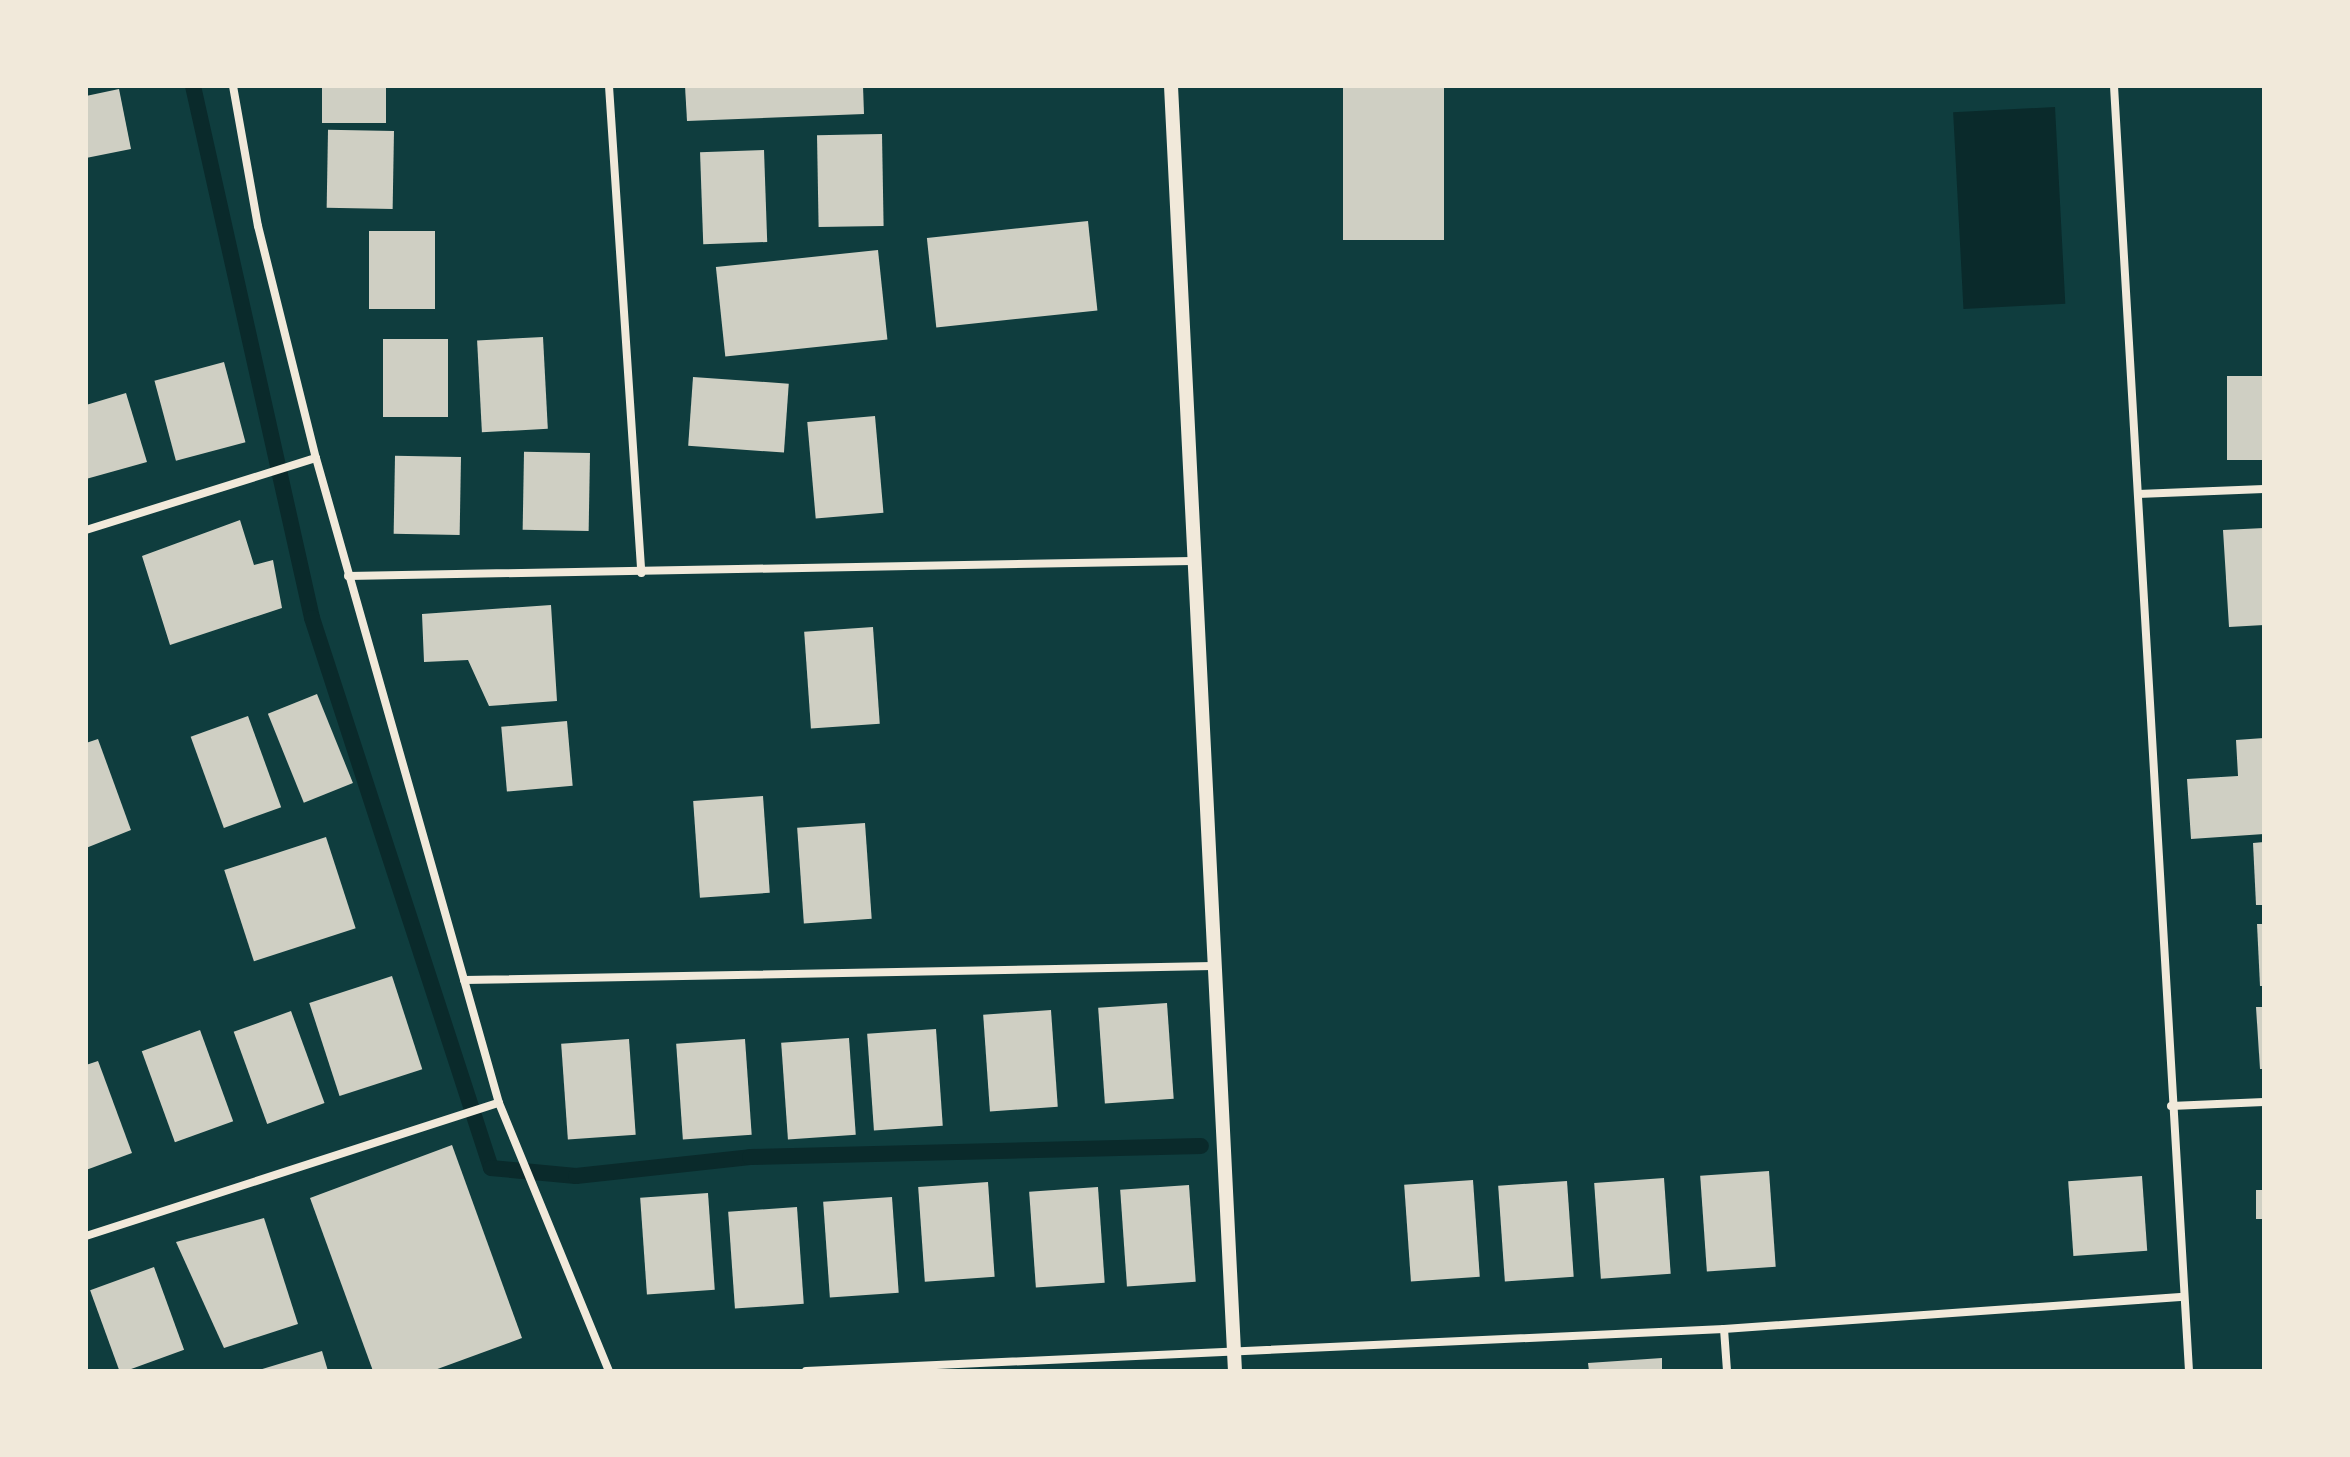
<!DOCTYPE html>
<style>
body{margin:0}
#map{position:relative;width:2350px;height:1457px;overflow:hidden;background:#0f3d3e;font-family:Arial,sans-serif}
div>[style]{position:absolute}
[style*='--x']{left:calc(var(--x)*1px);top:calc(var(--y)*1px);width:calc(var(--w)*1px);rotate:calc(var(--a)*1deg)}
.water>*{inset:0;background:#0a2a2b;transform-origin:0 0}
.stream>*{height:16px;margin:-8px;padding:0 8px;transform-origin:8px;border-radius:8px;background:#0a2a2b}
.building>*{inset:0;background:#cfcfc3;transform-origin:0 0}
.minor>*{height:8px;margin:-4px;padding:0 4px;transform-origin:4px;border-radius:4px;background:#f1e9da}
.tertiary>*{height:14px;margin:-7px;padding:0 7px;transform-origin:7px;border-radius:7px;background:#f1e9da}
span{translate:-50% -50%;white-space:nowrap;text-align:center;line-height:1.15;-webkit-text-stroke:6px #f1e9da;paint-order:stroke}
.frame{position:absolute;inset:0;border:88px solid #f1e9da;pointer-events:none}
</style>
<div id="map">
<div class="water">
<div style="left:2055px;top:107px;width:197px;height:102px;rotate:87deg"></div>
</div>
<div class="stream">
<div style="--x:193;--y:86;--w:545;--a:77.39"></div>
<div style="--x:312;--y:618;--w:578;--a:71.97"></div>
<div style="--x:491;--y:1168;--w:85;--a:5.4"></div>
<div style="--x:576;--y:1176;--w:175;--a:-6.2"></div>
<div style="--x:750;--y:1157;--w:451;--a:-1.4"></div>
</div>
<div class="building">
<div style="left:322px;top:86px;width:64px;height:37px"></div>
<div style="clip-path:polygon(685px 86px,863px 86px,864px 114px,687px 121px)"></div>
<div style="left:1343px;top:86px;width:101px;height:154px"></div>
<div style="clip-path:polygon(119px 89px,131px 149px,86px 158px,86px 96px)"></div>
<div style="left:394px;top:131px;width:78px;height:66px;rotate:91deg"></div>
<div style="left:882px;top:134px;width:92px;height:65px;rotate:89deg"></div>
<div style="left:764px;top:150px;width:92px;height:64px;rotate:88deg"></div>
<div style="left:1088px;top:221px;width:90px;height:162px;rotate:84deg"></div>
<div style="left:435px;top:231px;width:78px;height:66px;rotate:90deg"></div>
<div style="left:878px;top:250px;width:90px;height:163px;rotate:84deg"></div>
<div style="left:543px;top:337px;width:92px;height:66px;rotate:87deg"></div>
<div style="left:448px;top:339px;width:78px;height:65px;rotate:90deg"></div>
<div style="left:224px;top:362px;width:83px;height:72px;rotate:75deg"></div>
<div style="left:2264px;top:376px;width:84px;height:37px;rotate:90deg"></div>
<div style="left:693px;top:377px;width:96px;height:69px;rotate:4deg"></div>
<div style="clip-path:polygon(126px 393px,147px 462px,86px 479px,86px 405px)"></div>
<div style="left:875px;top:416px;width:97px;height:68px;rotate:85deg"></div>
<div style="left:590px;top:453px;width:78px;height:66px;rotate:91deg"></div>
<div style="left:461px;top:457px;width:78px;height:66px;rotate:91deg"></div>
<div style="clip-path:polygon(240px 520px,254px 565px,273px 560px,282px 608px,170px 645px,142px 556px)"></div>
<div style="clip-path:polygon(2264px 528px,2264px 625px,2229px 627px,2223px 530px)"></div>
<div style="clip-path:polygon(551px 605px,557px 701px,489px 706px,468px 660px,424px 662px,422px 614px)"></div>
<div style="left:873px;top:627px;width:97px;height:69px;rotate:86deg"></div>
<div style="left:317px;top:694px;width:96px;height:53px;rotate:68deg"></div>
<div style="left:248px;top:716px;width:97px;height:61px;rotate:70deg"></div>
<div style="left:567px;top:721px;width:65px;height:66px;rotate:85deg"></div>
<div style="clip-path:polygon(2264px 738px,2264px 834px,2191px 839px,2187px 779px,2238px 776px,2236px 740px)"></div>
<div style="clip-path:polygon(98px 739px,131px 830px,86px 848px,86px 743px)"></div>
<div style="left:763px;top:796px;width:97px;height:70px;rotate:86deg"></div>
<div style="left:865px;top:823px;width:96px;height:68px;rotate:86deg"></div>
<div style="left:326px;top:837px;width:96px;height:107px;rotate:72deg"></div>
<div style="clip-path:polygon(2264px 842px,2264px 905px,2256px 905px,2253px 843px)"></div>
<div style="clip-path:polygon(2257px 924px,2264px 924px,2264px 986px,2260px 986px)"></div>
<div style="left:392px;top:976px;width:98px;height:87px;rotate:72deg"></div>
<div style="left:1167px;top:1003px;width:96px;height:69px;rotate:86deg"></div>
<div style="clip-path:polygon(2256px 1007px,2264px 1007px,2264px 1069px,2260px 1069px)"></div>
<div style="left:1051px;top:1010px;width:97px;height:68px;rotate:86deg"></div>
<div style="left:291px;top:1011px;width:98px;height:61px;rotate:70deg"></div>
<div style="left:936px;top:1029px;width:97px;height:69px;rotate:86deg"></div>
<div style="left:200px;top:1030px;width:97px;height:62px;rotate:70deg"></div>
<div style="left:849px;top:1038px;width:97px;height:68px;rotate:86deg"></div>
<div style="left:629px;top:1039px;width:96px;height:68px;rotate:86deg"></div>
<div style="left:745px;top:1039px;width:96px;height:69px;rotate:86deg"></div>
<div style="clip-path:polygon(98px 1061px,132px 1153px,86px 1170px,86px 1065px)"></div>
<div style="clip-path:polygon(452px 1145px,522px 1338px,432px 1371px,373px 1371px,310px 1198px)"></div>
<div style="left:1769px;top:1171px;width:96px;height:69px;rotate:86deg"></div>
<div style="left:2142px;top:1176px;width:75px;height:74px;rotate:86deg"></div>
<div style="left:1664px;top:1178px;width:96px;height:70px;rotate:86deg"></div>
<div style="left:1473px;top:1180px;width:97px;height:69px;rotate:86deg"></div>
<div style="left:1567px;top:1181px;width:96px;height:69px;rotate:86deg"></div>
<div style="left:988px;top:1182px;width:95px;height:70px;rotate:86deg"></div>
<div style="left:1189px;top:1185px;width:97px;height:69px;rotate:86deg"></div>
<div style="left:1098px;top:1187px;width:96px;height:69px;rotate:86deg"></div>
<div style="left:2256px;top:1190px;width:8px;height:29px"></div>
<div style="left:708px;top:1193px;width:97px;height:68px;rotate:86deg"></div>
<div style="left:892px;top:1197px;width:96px;height:69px;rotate:86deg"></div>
<div style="left:797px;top:1207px;width:97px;height:69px;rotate:86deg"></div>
<div style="clip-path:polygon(264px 1218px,298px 1324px,224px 1348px,176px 1242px)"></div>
<div style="left:154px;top:1267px;width:88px;height:68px;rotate:70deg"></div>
<div style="clip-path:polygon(322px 1351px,328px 1371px,260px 1371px,259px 1370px)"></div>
<div style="clip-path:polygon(1662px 1358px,1662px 1371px,1589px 1371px,1588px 1363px)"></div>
</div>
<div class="minor">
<div style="--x:233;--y:86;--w:142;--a:79.9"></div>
<div style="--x:258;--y:226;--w:239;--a:76"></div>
<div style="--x:316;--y:458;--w:670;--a:74.16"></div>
<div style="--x:499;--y:1103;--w:290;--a:67.7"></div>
<div style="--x:609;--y:86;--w:488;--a:86.2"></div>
<div style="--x:2114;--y:86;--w:1287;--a:86.66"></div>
<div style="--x:2138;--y:494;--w:126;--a:-2.3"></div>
<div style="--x:86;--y:530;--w:241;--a:-17.4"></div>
<div style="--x:348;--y:576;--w:844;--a:-1.02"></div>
<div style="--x:464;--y:980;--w:749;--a:-1.07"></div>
<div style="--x:2171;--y:1106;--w:93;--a:-2.5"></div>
<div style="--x:86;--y:1236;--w:434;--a:-17.9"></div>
<div style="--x:1724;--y:1329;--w:42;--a:85.9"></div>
<div style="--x:806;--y:1371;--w:919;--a:-2.62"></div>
<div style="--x:1724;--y:1329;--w:461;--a:-4"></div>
</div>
<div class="tertiary">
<div style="--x:1171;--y:86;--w:1287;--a:87.15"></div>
</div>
<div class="frame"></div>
</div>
